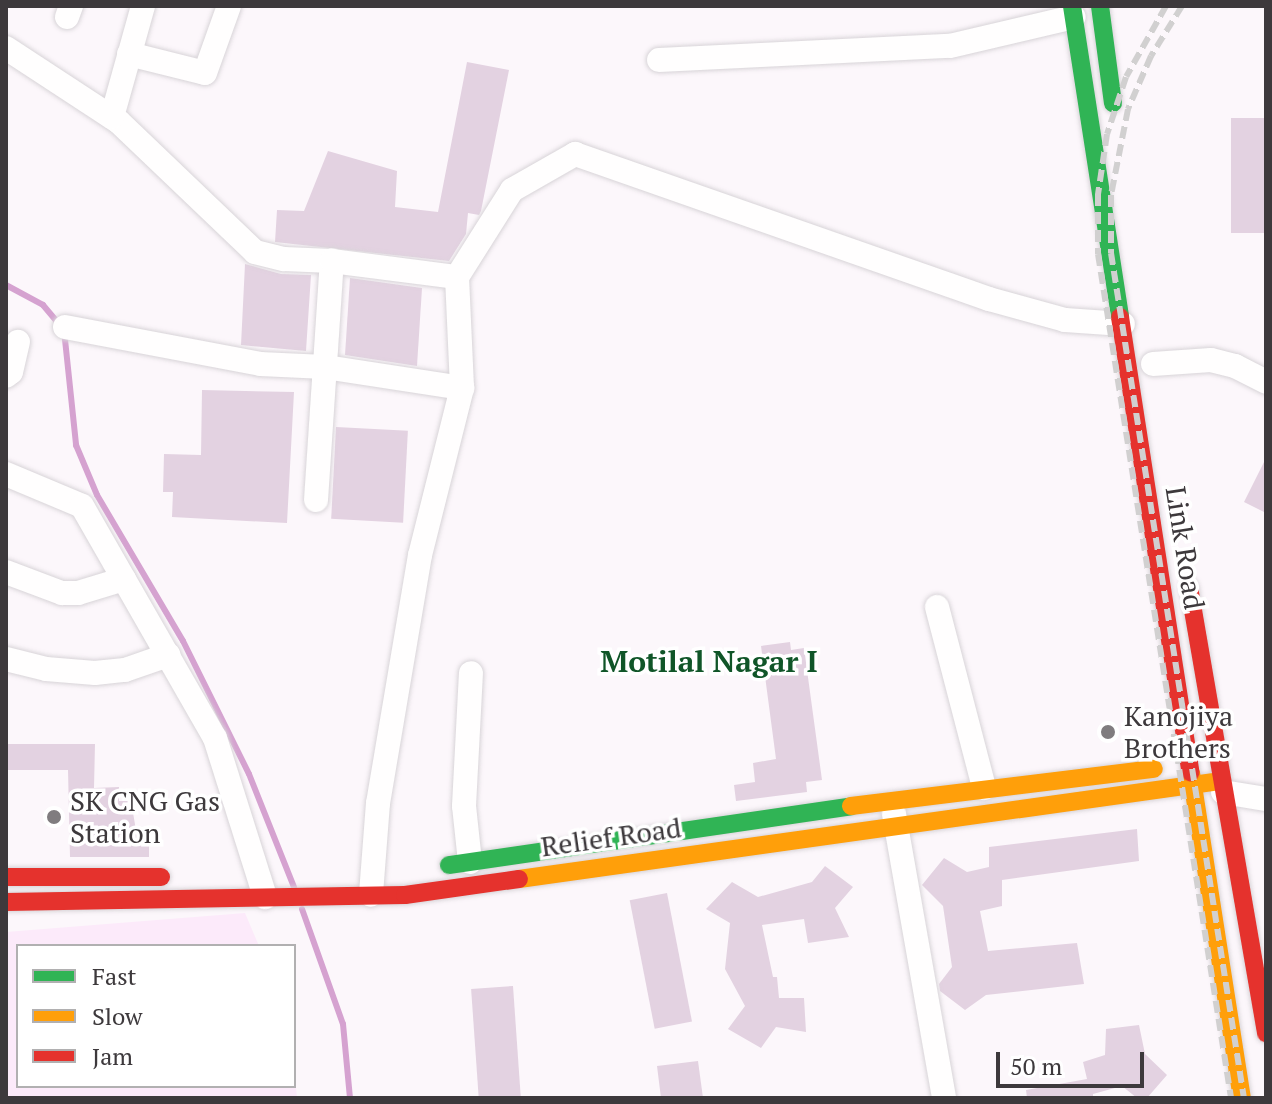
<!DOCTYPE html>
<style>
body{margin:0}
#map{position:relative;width:1272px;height:1104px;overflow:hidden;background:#fcf7fb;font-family:"PT Serif",serif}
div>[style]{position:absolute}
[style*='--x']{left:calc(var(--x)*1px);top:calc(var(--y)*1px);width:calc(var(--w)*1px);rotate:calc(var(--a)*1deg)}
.green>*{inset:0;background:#fceafa}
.stream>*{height:6px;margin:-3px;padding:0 3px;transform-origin:3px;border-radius:3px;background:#d5a2d0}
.building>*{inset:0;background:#e3d2e1;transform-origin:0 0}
.roads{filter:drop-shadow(0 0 2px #d8d4d8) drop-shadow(0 0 2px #d8d4d8)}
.street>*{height:24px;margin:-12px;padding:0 12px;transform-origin:12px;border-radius:12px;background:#fffefe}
.fast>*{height:18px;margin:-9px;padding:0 9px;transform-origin:9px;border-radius:9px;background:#30b455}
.slow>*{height:18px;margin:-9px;padding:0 9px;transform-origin:9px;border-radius:9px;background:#ff9f0a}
.jam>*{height:18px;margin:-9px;padding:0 9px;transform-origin:9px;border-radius:9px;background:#e5322d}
.rail>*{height:6px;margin-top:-3px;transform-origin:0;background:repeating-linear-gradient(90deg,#d1d0d0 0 12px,transparent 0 18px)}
.dots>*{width:22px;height:22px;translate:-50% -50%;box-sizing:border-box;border:4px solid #fff;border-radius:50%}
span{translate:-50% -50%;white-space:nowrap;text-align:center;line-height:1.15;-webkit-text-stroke:7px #fff;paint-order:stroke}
.street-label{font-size:28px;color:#3d393c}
.poi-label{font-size:28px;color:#3d393c}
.left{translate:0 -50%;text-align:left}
.neighbourhood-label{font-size:30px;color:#105528;font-weight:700}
.frame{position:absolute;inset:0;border:8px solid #3d393c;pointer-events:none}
.legend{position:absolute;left:16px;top:944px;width:280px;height:144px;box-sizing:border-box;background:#fff;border:2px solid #b1b0b1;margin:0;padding:10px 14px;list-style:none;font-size:24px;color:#3d393c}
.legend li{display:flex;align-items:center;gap:16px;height:40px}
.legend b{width:40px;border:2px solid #b1b0b1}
.scale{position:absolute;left:996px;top:1052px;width:148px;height:36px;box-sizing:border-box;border:4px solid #3d393c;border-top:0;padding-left:10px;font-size:24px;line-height:28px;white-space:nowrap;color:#3d393c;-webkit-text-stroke:6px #fff;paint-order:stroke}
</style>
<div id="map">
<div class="green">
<div style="clip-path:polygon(245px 913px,259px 946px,18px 946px,18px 1086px,294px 1086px,294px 1067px,297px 1098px,6px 1098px,6px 932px)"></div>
</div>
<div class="stream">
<div style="--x:6;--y:285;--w:42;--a:28.4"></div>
<div style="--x:43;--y:305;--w:33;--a:50"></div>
<div style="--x:64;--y:330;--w:116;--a:84"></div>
<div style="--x:76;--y:445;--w:54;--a:67.2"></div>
<div style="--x:97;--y:495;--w:169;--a:59.5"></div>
<div style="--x:183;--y:641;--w:148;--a:63.6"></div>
<div style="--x:249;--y:774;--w:122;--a:68.3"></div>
<div style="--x:302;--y:909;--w:122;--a:70.4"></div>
<div style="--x:343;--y:1024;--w:74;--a:84.6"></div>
</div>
<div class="building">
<div style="clip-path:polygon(467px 62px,509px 70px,481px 211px,479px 215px,468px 213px,466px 234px,449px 261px,275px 242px,277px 210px,304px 211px,328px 151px,397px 171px,395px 207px,438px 212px)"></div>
<div style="left:1231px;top:118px;width:35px;height:115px"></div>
<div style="clip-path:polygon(245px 264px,281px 274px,311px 275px,306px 351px,241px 345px)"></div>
<div style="clip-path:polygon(350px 278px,422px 288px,417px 366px,345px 355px)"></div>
<div style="clip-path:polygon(202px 390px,294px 392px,287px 523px,172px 517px,173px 492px,163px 492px,164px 454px,201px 455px)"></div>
<div style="left:336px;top:427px;width:72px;height:92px;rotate:3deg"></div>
<div style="clip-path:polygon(1266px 458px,1266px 513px,1244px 502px)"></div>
<div style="clip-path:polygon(790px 642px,791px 650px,804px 648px,822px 780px,806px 782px,807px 792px,736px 801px,734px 785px,755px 782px,753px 763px,776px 759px,761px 646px)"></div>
<div style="clip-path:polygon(6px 744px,95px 744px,94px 788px,119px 787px,119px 801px,131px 801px,137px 836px,149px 836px,149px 857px,70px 857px,68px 770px,6px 770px)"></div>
<div style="clip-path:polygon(1137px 829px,1139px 861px,1002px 880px,1002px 906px,980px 911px,988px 951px,1077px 943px,1084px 984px,986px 995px,965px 1010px,940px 991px,939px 984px,952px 967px,943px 906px,922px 885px,944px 858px,967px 872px,989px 867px,989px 847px)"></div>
<div style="clip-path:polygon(825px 866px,853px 887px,835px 908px,849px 937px,808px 943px,804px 919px,762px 925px,773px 977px,777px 977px,779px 998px,804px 998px,806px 1032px,776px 1027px,761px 1048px,728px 1029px,745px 1006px,725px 969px,730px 923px,706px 909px,732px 882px,758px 897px,812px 882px)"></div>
<div style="left:667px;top:893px;width:131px;height:38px;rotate:79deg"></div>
<div style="left:513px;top:986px;width:112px;height:42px;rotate:86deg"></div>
<div style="clip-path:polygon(1139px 1025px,1145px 1054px,1167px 1075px,1147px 1098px,1137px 1098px,1122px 1086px,1093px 1094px,1093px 1098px,1027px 1098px,1026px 1090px,1087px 1079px,1083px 1062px,1105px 1055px,1106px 1029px)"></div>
<div style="clip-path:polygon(698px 1061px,703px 1098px,661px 1098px,657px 1066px)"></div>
</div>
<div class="roads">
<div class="street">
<div style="--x:67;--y:17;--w:12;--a:-70"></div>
<div style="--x:6;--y:48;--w:135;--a:33.2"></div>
<div style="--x:119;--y:122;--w:188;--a:43.7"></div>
<div style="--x:255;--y:252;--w:30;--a:14"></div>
<div style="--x:284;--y:259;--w:48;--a:2.4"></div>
<div style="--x:129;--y:54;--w:78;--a:14"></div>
<div style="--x:205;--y:73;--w:71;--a:-70.3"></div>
<div style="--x:659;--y:60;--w:291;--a:-2.8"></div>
<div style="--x:950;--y:46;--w:127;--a:-13.2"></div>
<div style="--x:112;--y:117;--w:115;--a:-74.4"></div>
<div style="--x:457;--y:277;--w:103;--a:-57.7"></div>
<div style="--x:512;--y:190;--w:73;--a:-29.7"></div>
<div style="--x:575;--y:154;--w:439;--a:19.3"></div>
<div style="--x:989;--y:299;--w:79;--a:15.4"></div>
<div style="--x:1065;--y:320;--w:58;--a:3.9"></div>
<div style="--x:65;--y:327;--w:198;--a:10.7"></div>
<div style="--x:260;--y:364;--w:65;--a:2.6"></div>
<div style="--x:325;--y:367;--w:139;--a:8.7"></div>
<div style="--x:1153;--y:364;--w:58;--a:-3.9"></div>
<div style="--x:1211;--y:360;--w:25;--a:14"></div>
<div style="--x:1235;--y:366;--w:35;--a:27"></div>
<div style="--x:6;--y:376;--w:6;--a:-39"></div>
<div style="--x:11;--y:372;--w:31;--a:-77"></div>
<div style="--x:6;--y:474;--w:82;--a:22.8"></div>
<div style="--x:82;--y:506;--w:267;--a:60.2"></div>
<div style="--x:215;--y:738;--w:167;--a:72.5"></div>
<div style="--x:316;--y:500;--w:240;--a:-86.2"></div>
<div style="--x:332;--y:261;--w:126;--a:7.3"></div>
<div style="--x:457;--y:277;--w:111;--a:87.4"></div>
<div style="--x:462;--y:388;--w:172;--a:104.1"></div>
<div style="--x:420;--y:555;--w:252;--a:99.6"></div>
<div style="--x:378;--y:803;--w:92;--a:94.4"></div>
<div style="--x:6;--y:572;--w:60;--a:20.6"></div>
<div style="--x:62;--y:593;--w:16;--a:0"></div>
<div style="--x:78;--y:593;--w:48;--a:-16.9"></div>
<div style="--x:937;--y:607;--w:187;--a:75.4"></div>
<div style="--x:6;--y:659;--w:41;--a:14"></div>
<div style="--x:46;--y:669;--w:49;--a:4.7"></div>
<div style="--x:95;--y:673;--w:30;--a:-6"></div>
<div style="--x:125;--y:670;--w:46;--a:-19.2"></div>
<div style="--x:1223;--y:792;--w:44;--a:9.2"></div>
<div style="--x:894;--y:814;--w:288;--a:80"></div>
<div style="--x:470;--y:862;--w:56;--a:-96.1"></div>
<div style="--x:464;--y:806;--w:133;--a:-87"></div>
</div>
<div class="fast">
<div style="--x:1072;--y:6;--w:315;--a:81.2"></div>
<div style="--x:1100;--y:6;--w:98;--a:82.4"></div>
<div style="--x:449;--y:865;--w:406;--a:-8.3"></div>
</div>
<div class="slow">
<div style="--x:1191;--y:773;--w:329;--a:81.1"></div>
<div style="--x:851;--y:806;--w:305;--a:-7"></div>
<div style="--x:519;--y:879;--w:709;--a:-7.95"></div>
</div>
<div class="jam">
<div style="--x:1120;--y:317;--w:461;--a:81.2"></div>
<div style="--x:1189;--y:587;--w:453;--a:80.2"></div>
<div style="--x:6;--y:877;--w:155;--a:0"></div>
<div style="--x:6;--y:902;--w:399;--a:-1"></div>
<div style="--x:405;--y:895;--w:115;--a:-8"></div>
</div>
</div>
<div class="rail">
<div style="--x:1166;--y:6;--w:81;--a:119.4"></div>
<div style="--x:1126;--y:77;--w:60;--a:108.4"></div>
<div style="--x:1107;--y:134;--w:61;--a:98.5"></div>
<div style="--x:1098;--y:194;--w:60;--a:90"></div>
<div style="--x:1098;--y:254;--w:854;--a:81.04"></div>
<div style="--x:1182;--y:6;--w:59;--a:121.8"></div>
<div style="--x:1151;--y:56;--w:58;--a:113.5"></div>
<div style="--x:1128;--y:109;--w:88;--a:101.2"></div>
<div style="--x:1111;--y:195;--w:58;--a:90"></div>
<div style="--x:1111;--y:253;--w:855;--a:81.06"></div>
</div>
<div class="dots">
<div style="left:1108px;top:732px;background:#807c7f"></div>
<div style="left:54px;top:817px;background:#807c7f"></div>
</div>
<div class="street-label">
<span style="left:1185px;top:548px;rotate:81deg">Link Road</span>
<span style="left:611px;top:837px;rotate:-8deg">Relief Road</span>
</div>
<div class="poi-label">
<span class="left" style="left:1124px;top:732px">Kanojiya<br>Brothers</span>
<span class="left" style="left:70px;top:817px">SK CNG Gas<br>Station</span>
</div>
<div class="neighbourhood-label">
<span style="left:709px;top:661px">Motilal Nagar I</span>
</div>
<div class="frame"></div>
<ul class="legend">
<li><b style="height:10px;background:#30b455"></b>Fast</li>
<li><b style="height:10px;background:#ff9f0a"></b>Slow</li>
<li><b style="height:10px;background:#e5322d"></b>Jam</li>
</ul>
<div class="scale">50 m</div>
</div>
